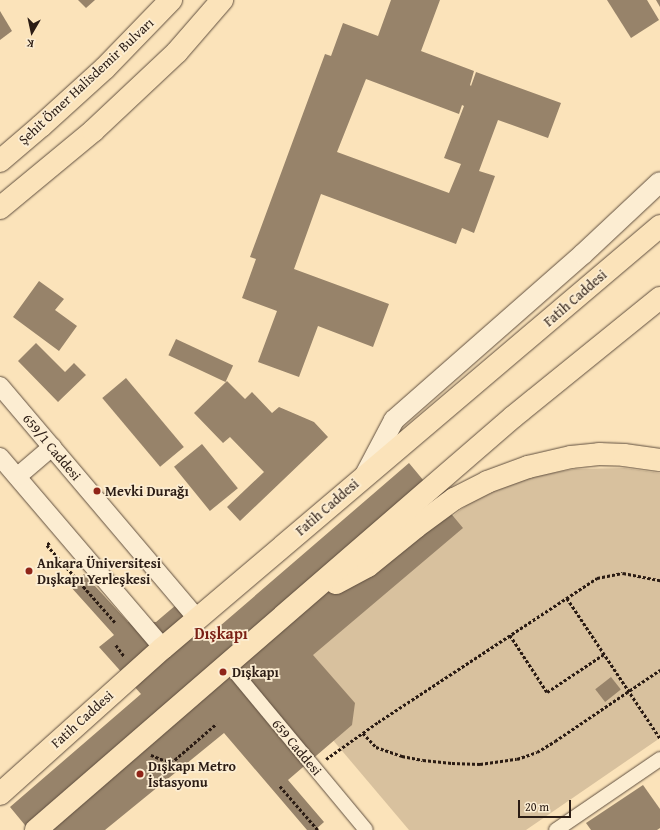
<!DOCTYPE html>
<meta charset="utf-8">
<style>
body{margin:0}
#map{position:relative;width:660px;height:830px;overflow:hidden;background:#fbe3ba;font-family:"Gentium Book Plus",serif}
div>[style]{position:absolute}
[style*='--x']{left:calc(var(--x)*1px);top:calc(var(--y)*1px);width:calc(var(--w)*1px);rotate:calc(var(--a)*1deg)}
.green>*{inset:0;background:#d8c19e}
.building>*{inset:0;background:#97836a;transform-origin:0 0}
.path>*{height:2.5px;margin-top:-1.25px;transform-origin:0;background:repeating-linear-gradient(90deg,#2b1c14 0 3px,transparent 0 5px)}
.roads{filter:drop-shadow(0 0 1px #5f4e3e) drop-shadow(0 0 1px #5f4e3e)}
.minor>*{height:14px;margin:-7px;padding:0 7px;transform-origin:7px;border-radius:7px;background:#fcedd2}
.tertiary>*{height:18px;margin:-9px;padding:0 9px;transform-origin:9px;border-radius:9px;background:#fcedd2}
.secondary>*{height:20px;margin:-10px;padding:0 10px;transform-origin:10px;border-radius:10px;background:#fcedd2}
.primary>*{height:22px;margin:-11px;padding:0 11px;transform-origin:11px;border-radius:11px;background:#fbe3ba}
.dots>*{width:11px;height:11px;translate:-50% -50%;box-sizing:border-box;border:2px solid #fcedd2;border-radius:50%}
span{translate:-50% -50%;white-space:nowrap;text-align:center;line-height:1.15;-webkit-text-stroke:3.5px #fcedd2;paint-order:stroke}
.street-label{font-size:14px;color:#2b1c14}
.poi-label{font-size:14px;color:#2b1c14;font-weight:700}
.left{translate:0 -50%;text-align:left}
.quarter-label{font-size:16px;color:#7a1f14;font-weight:700}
.north{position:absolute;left:12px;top:12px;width:40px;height:40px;-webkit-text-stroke:3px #fcedd2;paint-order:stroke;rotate:189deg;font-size:11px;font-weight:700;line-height:16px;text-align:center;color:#2b1c14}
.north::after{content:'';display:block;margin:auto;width:14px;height:18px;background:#2b1c14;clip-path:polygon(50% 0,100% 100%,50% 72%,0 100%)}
.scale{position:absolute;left:518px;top:800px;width:53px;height:18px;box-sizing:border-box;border:2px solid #2b1c14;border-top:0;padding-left:5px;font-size:12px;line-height:14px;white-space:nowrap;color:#2b1c14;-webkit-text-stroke:3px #fcedd2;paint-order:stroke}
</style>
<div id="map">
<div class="green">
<div style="clip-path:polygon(624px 468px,660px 473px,660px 738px,526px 830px,409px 830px,283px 681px,280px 656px,474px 499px,520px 479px,574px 469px)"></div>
</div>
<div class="building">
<div style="clip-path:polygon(78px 0,95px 0,86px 8px)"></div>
<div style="clip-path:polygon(evenodd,391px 0,440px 0,421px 51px,474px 71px,470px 85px,471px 86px,476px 72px,561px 103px,548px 138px,498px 120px,479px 171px,495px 176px,474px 233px,462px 228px,456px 244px,321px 194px,294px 269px,389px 304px,373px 347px,318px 326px,299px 377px,258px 362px,277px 311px,242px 298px,256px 259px,250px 257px,325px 54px,331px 56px,343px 23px,378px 36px,391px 0,366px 79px,459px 114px,462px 105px,464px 106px,444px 158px,461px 164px,449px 193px,337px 152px,366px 79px)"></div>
<div style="clip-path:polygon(607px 0,647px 0,659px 20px,631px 38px)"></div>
<div style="clip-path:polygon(656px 0,660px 0,660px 7px)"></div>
<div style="clip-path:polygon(0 11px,12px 31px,0 40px)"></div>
<div style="clip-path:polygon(39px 281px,64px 299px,55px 310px,77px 326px,59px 351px,13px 317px)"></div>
<div style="left:176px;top:339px;width:63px;height:18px;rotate:25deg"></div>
<div style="clip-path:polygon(36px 343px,65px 372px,74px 363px,86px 375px,58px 402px,18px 361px)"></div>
<div style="left:126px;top:378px;width:90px;height:31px;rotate:50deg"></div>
<div style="clip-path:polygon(227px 381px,245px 399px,252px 392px,272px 413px,279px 407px,314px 422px,328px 437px,240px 521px,227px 507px,264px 472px,230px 437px,223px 443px,194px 413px)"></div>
<div style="left:202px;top:444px;width:57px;height:36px;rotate:51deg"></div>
<div style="clip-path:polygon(409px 463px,463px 528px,313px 655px,355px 703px,352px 725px,288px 780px,324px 822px,315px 830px,307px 830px,224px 733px,105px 830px,29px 830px,10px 807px,141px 694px,99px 647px,114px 635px,70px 586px,84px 574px,128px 622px,156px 622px,176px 605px,206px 638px)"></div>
<div style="left:611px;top:677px;width:16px;height:20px;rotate:52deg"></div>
<div style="clip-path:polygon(643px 785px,660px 809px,660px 828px,657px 830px,591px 830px,586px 823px)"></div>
</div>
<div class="path">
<div style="--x:50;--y:543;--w:4;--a:146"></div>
<div style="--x:47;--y:545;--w:103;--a:48.6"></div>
<div style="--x:567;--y:598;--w:168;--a:56.4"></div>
<div style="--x:510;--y:635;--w:68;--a:57"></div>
<div style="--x:547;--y:692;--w:69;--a:-33.7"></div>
<div style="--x:116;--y:645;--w:14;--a:54"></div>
<div style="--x:363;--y:733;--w:19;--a:47"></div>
<div style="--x:376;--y:747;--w:28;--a:19"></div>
<div style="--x:402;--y:756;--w:21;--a:11"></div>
<div style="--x:423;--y:760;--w:29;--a:6"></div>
<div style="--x:452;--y:763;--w:28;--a:2"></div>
<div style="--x:480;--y:764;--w:37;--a:-8"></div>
<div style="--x:517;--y:759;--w:21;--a:-19"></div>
<div style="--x:537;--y:752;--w:21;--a:-31"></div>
<div style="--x:555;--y:741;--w:127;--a:-34.1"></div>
<div style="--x:151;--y:755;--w:22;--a:22"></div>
<div style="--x:171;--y:763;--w:60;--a:-40.9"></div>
<div style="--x:326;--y:759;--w:64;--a:-35.4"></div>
<div style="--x:378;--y:722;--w:262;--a:-33.3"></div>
<div style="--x:597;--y:578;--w:26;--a:-11"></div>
<div style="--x:623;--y:573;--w:38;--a:11"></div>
<div style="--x:280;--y:786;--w:58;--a:49.2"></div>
</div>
<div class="roads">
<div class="minor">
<div style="--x:229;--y:665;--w:214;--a:50.3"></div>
<div style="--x:556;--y:830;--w:126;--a:-34.3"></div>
</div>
<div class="tertiary">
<div style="--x:0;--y:386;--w:304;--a:49.7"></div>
<div style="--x:0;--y:457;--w:251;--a:49.5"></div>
<div style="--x:18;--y:476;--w:45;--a:-40.5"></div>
</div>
<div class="secondary">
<div style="--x:365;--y:475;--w:62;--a:-62.2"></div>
<div style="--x:394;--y:420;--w:252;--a:-41.3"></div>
<div style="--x:583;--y:254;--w:105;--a:-43.1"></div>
</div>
<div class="primary">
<div style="--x:0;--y:161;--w:54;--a:-40.5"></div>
<div style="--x:41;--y:126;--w:86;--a:-42.2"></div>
<div style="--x:105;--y:68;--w:95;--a:-45.9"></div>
<div style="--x:0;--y:208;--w:121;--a:-39.6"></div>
<div style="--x:93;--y:131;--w:115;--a:-43.2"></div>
<div style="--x:177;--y:52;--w:69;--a:-49.1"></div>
<div style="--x:336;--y:583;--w:36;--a:-28"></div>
<div style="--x:368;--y:566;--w:62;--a:-39.1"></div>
<div style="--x:416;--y:527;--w:47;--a:-36.4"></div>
<div style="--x:454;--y:499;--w:37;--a:-27"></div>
<div style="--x:487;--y:482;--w:44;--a:-20.1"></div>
<div style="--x:528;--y:467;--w:44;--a:-13.1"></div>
<div style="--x:571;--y:457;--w:28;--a:-6"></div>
<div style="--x:599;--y:454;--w:25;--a:2"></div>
<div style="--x:624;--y:455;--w:36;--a:8"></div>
<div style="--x:0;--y:794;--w:219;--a:-41.9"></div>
<div style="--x:163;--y:648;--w:652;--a:-40.33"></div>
<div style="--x:36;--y:830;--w:631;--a:-40.89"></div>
<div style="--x:513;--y:417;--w:189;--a:-39"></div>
</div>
</div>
<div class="dots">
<div style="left:97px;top:491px;background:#8f2418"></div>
<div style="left:29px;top:571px;background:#8f2418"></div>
<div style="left:223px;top:672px;background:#8f2418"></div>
<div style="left:140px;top:774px;background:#8f2418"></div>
</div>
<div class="street-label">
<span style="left:86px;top:81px;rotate:-43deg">Şehit Ömer Halisdemir Bulvarı</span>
<span style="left:575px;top:298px;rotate:-41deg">Fatih Caddesi</span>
<span style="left:52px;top:447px;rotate:50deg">659/1 Caddesi</span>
<span style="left:327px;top:507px;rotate:-41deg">Fatih Caddesi</span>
<span style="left:82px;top:719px;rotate:-42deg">Fatih Caddesi</span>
<span style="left:297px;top:747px;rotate:50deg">659 Caddesi</span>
</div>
<div class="poi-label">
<span class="left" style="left:105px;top:491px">Mevki Durağı</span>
<span class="left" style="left:37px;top:571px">Ankara Üniversitesi<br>Dışkapı Yerleşkesi</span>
<span class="left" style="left:232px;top:672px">Dışkapı</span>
<span class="left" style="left:148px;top:774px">Dışkapı Metro<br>İstasyonu</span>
</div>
<div class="quarter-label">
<span style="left:221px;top:633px">Dışkapı</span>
</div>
<div class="north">K</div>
<div class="scale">20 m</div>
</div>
